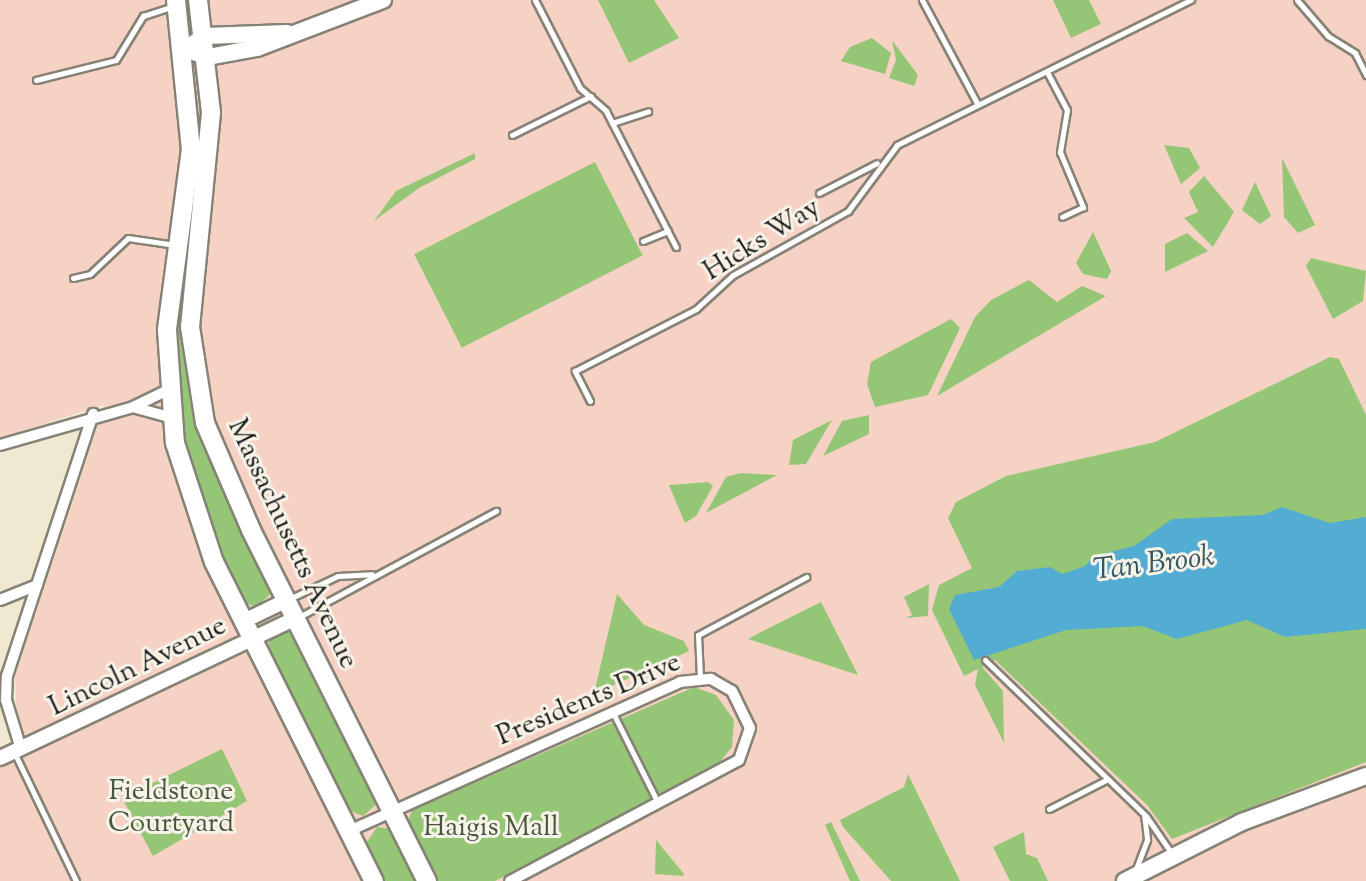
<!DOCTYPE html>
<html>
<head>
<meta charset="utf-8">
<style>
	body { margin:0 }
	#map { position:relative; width:1366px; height:881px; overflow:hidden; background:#f0e9d1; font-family:"Sorts Mill Goudy",serif }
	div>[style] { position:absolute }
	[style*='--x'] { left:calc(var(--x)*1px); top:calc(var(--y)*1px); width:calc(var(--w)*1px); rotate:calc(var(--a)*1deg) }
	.built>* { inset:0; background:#f6d2c4 }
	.green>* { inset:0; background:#95c676; transform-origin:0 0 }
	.water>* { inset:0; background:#53acd1 }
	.roads { filter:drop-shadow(2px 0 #868276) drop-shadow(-2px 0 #868276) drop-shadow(0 2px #868276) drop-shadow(0 -2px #868276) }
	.service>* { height:5px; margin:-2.5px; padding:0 2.5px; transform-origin:2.5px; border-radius:2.5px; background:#fff }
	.minor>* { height:10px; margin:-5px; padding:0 5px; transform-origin:5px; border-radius:5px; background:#fff }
	.tertiary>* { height:14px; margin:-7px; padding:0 7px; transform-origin:7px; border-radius:7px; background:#fff }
	.secondary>* { height:16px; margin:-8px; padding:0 8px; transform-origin:8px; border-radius:8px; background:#fff }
	.primary>* { height:18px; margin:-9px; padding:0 9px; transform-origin:9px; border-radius:9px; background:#fff }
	span { translate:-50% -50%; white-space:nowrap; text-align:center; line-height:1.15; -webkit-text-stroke:6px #f7f3e8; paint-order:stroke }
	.street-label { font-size:28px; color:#1c1c1c }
	.park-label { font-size:28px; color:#46583c }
	.water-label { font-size:30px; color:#325664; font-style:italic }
</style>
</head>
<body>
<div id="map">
	<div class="built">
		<div style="clip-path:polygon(0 0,1366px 0,1366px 881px,0 881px,0 766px,31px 753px,17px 715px,15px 677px,105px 404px,0 438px)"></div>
	</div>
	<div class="green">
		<div style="clip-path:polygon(598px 0,654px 0,679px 38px,629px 63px)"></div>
		<div style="clip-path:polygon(1053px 0,1089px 0,1101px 24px,1071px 38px)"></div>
		<div style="clip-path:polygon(872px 38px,891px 53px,885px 74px,841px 61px,850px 47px)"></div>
		<div style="clip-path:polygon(892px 40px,918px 75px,914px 86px,889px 78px,896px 60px)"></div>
		<div style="clip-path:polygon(1164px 145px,1189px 148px,1200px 168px,1181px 184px)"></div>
		<div style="clip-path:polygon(475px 153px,475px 159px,419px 188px,374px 221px,396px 191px)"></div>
		<div style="clip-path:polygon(1282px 158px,1315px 225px,1298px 233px,1284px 217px)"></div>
		<div style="left:595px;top:162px;width:105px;height:203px;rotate:63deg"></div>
		<div style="clip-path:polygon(1204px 176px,1234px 212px,1213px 247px,1184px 218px,1198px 212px,1189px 192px)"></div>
		<div style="clip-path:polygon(1255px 182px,1271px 216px,1260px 224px,1242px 210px)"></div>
		<div style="clip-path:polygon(1093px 232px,1111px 271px,1107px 279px,1083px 274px,1076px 263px)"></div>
		<div style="clip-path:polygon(1187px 233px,1208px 251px,1165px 272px,1165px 244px)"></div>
		<div style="clip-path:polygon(1311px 258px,1366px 271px,1363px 301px,1333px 319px,1306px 266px)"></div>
		<div style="clip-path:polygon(1029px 280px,1057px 302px,1082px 286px,1106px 296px,937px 396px,975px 317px,991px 300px)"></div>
		<div style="clip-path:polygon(181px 299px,185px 364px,200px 433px,274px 591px,256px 607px,243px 602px,211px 535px,181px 435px,175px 360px)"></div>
		<div style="clip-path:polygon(951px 319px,960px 328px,928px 395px,875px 407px,867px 384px,871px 362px)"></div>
		<div style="clip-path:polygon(1330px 357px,1339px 359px,1366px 415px,1366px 762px,1172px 839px,1147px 805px,995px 660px,982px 667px,1003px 691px,1004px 743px,975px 685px,978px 669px,964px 676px,932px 610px,939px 585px,972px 568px,948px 518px,956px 502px,1006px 476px,1155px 442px)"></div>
		<div style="clip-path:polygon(869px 415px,869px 434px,823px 456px,842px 421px)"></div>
		<div style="clip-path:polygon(832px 420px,806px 464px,789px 465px,793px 440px)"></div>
		<div style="clip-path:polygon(741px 473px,777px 475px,706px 513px,726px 477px)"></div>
		<div style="clip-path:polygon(708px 482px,713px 486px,696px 516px,685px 523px,669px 485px)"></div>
		<div style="clip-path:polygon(929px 584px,928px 616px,905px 618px,912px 615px,904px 597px)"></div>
		<div style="clip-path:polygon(617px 594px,644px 625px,684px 641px,689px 651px,594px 694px)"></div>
		<div style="clip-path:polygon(821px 602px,858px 675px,748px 639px,767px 629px)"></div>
		<div style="clip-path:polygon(285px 630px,292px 631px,378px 803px,363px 816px,346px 809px,267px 650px,270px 638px)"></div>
		<div style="clip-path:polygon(694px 687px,716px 695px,734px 720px,732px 747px,715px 768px,495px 881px,436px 881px,407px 824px,412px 810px)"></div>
		<div style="clip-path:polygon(222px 749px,247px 801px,153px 856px,122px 798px)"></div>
		<div style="clip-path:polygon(908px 774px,960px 881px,891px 881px,843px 827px,840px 820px,904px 787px)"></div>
		<div style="clip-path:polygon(831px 822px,860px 881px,850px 881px,825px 825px)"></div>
		<div style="clip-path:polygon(377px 827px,391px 829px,420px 881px,382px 881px,365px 845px)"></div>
		<div style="clip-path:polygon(1024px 832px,1026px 854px,1037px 858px,1048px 881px,1010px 881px,993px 847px)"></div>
		<div style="clip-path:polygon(656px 840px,684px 874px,683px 876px,655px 874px)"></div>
	</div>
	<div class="water">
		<div style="clip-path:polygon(1282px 507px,1330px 523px,1366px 517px,1366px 629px,1285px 637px,1247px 620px,1177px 639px,1143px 626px,1066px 630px,974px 660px,949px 609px,955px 595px,999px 587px,1017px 571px,1050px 567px,1062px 574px,1085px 566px,1094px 556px,1134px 546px,1172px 519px,1263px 515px)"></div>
	</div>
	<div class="roads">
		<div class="service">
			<div style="--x:535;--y:0;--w:99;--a:62.9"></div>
			<div style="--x:580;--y:88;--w:35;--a:41"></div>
			<div style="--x:606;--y:111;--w:153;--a:62.8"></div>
			<div style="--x:922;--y:0;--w:117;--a:61.9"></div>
			<div style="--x:1297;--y:0;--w:48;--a:49.3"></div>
			<div style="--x:1328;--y:36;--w:32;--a:32"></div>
			<div style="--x:1355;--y:53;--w:25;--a:63"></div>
			<div style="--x:1047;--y:72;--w:43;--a:62.2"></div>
			<div style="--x:1067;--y:110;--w:43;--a:99.5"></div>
			<div style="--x:1060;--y:152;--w:60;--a:67.3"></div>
			<div style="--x:1083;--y:207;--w:23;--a:155"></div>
			<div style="--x:36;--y:80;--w:82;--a:-14"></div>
			<div style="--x:116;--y:60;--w:52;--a:-58.5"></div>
			<div style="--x:143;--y:16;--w:32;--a:-18"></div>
			<div style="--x:612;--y:123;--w:38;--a:-18"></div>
			<div style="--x:512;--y:135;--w:88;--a:-26.3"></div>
			<div style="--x:819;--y:193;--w:65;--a:-27.3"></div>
			<div style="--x:643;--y:241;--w:27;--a:-22"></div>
			<div style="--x:73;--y:278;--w:17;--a:-13"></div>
			<div style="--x:90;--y:274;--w:52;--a:-43.5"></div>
			<div style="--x:128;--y:238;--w:48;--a:8.5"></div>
			<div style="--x:590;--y:401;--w:34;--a:-117"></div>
			<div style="--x:575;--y:371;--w:136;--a:-27.1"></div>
			<div style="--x:696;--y:309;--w:50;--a:-42.6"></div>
			<div style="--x:733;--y:275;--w:132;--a:-29.1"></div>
			<div style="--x:848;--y:211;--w:82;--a:-53.4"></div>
			<div style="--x:897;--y:145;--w:328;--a:-26.3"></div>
			<div style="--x:289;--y:599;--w:54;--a:-25.1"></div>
			<div style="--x:338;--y:576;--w:34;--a:-3"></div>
			<div style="--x:299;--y:617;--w:224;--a:-28.3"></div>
			<div style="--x:985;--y:660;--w:221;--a:44.1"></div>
			<div style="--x:1144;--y:814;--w:26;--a:83"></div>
			<div style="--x:1147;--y:840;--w:33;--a:111"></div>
			<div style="--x:700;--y:677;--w:42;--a:-92.7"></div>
			<div style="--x:698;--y:635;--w:123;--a:-28.2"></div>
			<div style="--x:613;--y:713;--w:101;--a:63.4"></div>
			<div style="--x:14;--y:752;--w:143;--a:64.3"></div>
			<div style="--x:1049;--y:809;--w:66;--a:-27"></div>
			<div style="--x:1146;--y:816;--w:46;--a:55.6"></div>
		</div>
		<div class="minor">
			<div style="--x:136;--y:408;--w:35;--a:15"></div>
			<div style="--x:0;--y:445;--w:138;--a:-15.9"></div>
			<div style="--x:133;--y:407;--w:39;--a:-26"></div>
			<div style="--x:0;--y:600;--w:40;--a:-22"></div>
			<div style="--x:21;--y:749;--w:51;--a:-107"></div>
			<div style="--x:6;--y:700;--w:24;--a:-88"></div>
			<div style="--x:7;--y:676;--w:276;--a:-71.8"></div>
			<div style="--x:349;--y:831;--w:363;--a:-24.2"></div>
			<div style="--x:680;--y:682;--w:31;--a:-6"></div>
			<div style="--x:711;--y:679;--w:24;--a:30"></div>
			<div style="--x:732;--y:691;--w:41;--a:64.1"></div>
			<div style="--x:750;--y:728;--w:34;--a:109"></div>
			<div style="--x:739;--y:760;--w:259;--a:152.1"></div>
		</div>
		<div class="tertiary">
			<div style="--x:244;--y:621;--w:48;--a:-26"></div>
			<div style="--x:0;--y:758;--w:327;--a:-25.3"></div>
		</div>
		<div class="secondary">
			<div style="--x:193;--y:44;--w:14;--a:-34"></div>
			<div style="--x:205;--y:36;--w:82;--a:-2.1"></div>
			<div style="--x:184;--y:49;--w:25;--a:18"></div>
			<div style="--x:208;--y:57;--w:50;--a:-10.4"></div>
			<div style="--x:257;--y:48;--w:135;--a:-20.9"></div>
			<div style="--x:1125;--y:881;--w:131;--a:-26.8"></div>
			<div style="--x:1242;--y:822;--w:132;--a:-20.4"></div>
		</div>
		<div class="primary">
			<div style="--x:176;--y:0;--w:150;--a:84.3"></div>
			<div style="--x:191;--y:149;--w:183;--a:97.6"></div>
			<div style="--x:167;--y:330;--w:113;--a:86"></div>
			<div style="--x:175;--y:443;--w:125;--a:71.9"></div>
			<div style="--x:214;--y:562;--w:357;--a:63.4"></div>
			<div style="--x:198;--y:0;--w:114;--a:83.4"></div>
			<div style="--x:211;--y:113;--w:215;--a:95.6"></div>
			<div style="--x:190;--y:327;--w:97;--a:81.1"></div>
			<div style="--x:205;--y:423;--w:116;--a:66.7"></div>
			<div style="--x:251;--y:530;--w:393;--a:63.4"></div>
		</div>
	</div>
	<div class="street-label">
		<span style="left:762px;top:240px;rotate:-32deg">Hicks Way</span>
		<span style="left:292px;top:544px;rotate:65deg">Massachusetts Avenue</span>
		<span style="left:138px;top:667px;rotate:-26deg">Lincoln Avenue</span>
		<span style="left:589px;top:700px;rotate:-23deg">Presidents Drive</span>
	</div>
	<div class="park-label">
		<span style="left:171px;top:808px">Fieldstone<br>Courtyard</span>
		<span style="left:491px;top:828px">Haigis Mall</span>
	</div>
	<div class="water-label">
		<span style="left:1154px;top:565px;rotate:-7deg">Tan Brook</span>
	</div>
</div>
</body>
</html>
